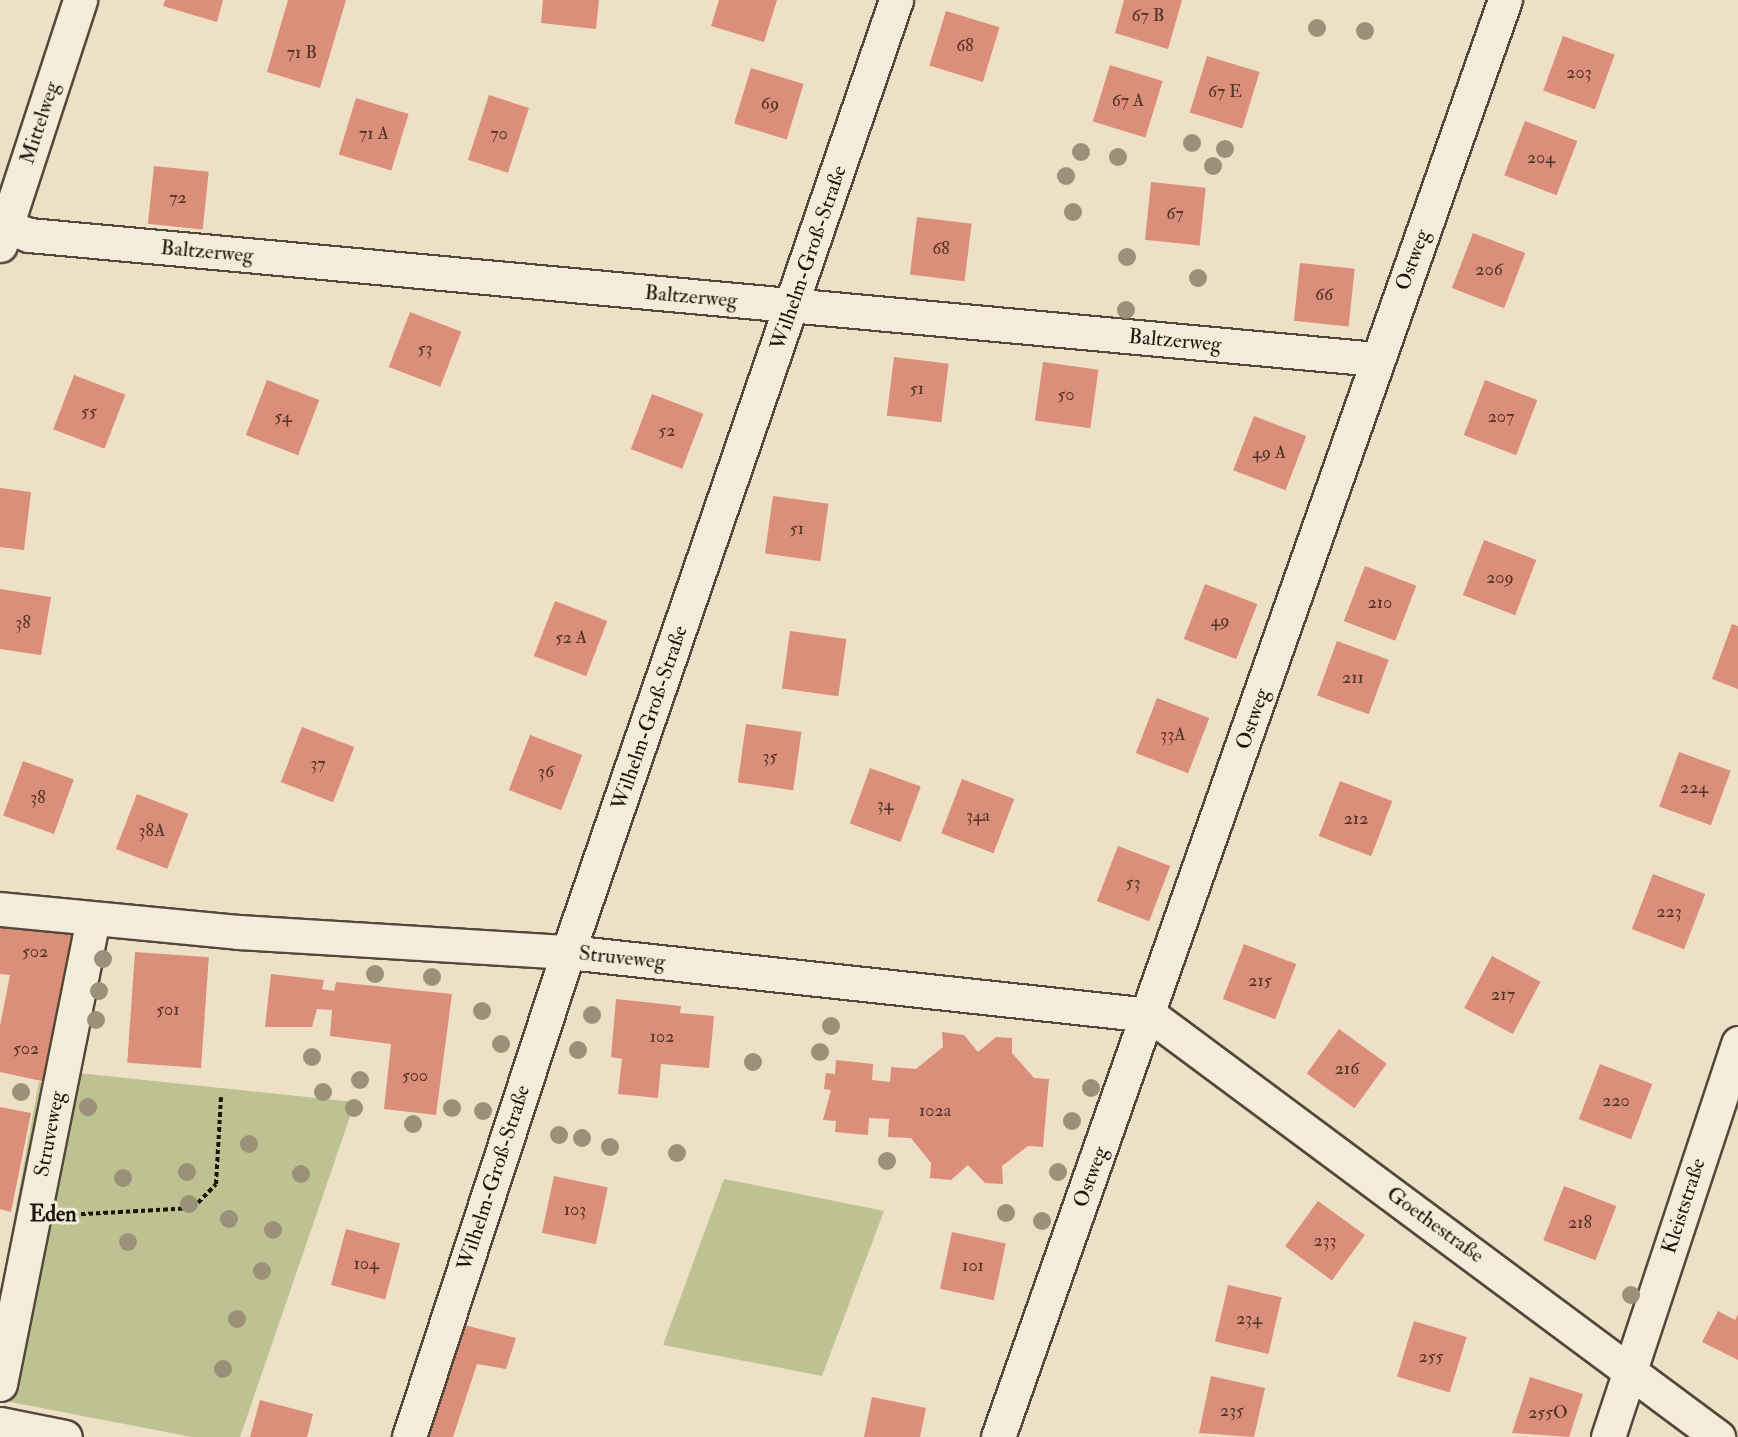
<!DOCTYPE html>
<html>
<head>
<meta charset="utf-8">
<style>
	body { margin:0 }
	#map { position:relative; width:1738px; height:1437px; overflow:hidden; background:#eee0c6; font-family:"IM FELL Double Pica",serif }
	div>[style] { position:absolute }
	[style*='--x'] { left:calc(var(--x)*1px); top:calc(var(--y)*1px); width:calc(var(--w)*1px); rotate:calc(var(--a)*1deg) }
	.green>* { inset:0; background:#bec191 }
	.building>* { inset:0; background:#db8e79; transform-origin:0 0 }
	.path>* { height:4px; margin-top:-2px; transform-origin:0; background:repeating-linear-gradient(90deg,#1f150a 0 4.5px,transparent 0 7.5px) }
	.roads { filter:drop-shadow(2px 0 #534839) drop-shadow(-2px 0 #534839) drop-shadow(0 2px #534839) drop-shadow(0 -2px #534839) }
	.minor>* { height:33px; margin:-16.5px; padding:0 16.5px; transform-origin:16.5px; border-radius:16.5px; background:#f4ebda }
	.trees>* { width:18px; height:18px; margin:-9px; border-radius:50%; background:#9b9178 }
	span { translate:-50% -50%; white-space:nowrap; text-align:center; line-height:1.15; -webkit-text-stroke:6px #f4ebda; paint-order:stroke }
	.number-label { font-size:18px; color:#4e3326 }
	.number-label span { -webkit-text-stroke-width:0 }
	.street-label { font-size:21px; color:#1f150a }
	.neighbourhood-label { font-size:22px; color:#1f150a; font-weight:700 }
</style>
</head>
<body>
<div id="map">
	<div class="green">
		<div style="clip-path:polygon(77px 930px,109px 935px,78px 1073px,355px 1102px,240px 1437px,192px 1437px,0 1400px,0 1294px,39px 1082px,47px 1083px)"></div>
		<div style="clip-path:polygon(724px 1179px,884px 1211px,822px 1376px,663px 1345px)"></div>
	</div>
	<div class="building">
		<div style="clip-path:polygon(165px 0,223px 0,217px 22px,163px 6px)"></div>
		<div style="clip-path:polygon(288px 0,346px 0,320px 88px,267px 72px)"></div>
		<div style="clip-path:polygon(543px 0,599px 0,596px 29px,541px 23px)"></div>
		<div style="clip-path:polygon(719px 0,777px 0,764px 42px,711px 26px)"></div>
		<div style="clip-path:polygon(1124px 0,1182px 0,1168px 49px,1115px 33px)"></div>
		<div style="left:946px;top:11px;width:56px;height:57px;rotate:17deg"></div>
		<div style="left:1563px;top:36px;width:55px;height:58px;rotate:20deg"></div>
		<div style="left:1207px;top:56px;width:55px;height:59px;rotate:17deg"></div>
		<div style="left:1110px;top:65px;width:55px;height:59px;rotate:17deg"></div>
		<div style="left:751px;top:68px;width:55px;height:58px;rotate:17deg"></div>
		<div style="left:489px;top:95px;width:42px;height:68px;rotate:18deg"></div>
		<div style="left:356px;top:98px;width:55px;height:59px;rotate:17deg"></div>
		<div style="left:1525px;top:121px;width:56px;height:58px;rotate:21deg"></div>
		<div style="left:154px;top:166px;width:55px;height:58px;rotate:6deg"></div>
		<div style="left:1151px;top:182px;width:55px;height:58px;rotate:6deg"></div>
		<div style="left:917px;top:217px;width:55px;height:58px;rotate:7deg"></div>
		<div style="left:1473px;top:233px;width:56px;height:59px;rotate:21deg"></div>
		<div style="left:1300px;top:263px;width:55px;height:58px;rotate:6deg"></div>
		<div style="left:410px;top:312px;width:55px;height:59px;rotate:21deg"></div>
		<div style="left:894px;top:357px;width:55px;height:59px;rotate:7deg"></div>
		<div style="left:1043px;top:362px;width:56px;height:59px;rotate:8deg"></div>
		<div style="left:74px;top:375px;width:55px;height:58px;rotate:21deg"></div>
		<div style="left:267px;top:380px;width:56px;height:59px;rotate:21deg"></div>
		<div style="left:1485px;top:380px;width:56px;height:59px;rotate:21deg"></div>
		<div style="left:652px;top:394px;width:55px;height:59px;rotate:21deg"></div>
		<div style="left:1254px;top:416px;width:56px;height:58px;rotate:21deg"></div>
		<div style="clip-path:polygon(0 488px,31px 492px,24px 550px,0 547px)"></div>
		<div style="left:773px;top:496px;width:56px;height:58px;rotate:8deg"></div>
		<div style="left:1484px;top:540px;width:56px;height:59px;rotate:21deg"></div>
		<div style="left:1365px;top:566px;width:55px;height:59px;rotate:21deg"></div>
		<div style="left:1205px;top:584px;width:56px;height:59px;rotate:21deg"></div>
		<div style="clip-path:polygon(0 589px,51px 597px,41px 655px,0 649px)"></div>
		<div style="left:555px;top:601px;width:56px;height:59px;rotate:21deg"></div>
		<div style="clip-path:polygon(1732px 624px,1738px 626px,1738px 689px,1712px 679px)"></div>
		<div style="left:790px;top:631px;width:57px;height:58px;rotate:8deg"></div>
		<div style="left:1337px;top:641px;width:55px;height:58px;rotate:20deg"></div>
		<div style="left:1157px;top:698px;width:56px;height:59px;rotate:21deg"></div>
		<div style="left:746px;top:724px;width:56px;height:59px;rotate:8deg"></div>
		<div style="left:302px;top:727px;width:56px;height:59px;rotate:21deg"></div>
		<div style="left:530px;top:735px;width:56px;height:59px;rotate:21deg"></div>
		<div style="left:1679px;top:752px;width:55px;height:58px;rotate:20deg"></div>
		<div style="left:23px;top:761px;width:54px;height:58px;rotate:20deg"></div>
		<div style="left:870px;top:768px;width:54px;height:59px;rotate:20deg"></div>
		<div style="left:962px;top:779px;width:56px;height:58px;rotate:21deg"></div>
		<div style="left:1340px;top:781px;width:56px;height:59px;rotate:21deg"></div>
		<div style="left:137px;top:794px;width:55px;height:59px;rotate:21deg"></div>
		<div style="left:1118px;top:846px;width:56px;height:59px;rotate:21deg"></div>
		<div style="left:1653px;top:874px;width:56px;height:59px;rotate:21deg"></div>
		<div style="clip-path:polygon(0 923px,75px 931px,46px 1082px,0 1072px,0 1026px,10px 975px,0 974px)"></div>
		<div style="left:1244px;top:944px;width:56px;height:59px;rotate:21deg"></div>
		<div style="left:135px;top:952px;width:74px;height:111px;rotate:4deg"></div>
		<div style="left:1492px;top:956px;width:55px;height:59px;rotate:28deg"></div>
		<div style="clip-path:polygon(271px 974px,324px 980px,322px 989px,334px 991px,336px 982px,452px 994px,436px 1115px,384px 1109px,391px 1044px,330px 1036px,332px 1010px,317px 1009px,312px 1027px,265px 1027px)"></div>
		<div style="clip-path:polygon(616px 999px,681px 1006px,680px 1013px,714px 1016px,709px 1068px,661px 1064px,658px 1098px,618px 1094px,622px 1059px,611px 1057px)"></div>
		<div style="left:1339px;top:1029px;width:59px;height:55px;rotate:36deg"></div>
		<div style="clip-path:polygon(942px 1032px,964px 1035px,978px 1052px,996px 1037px,1012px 1038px,1012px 1053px,1034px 1078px,1049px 1079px,1043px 1147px,1028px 1146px,1002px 1166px,1003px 1184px,985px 1183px,968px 1165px,951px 1180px,930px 1178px,931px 1163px,911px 1138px,888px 1137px,889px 1119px,869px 1118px,868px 1135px,835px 1132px,836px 1121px,823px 1120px,831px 1090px,824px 1089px,826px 1073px,835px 1074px,836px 1060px,873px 1064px,872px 1080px,890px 1082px,891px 1067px,916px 1069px,943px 1047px)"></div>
		<div style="left:1600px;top:1064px;width:56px;height:59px;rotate:21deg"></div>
		<div style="clip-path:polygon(0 1107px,31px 1113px,11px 1212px,0 1209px)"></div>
		<div style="left:554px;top:1176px;width:55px;height:58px;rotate:12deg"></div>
		<div style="left:1564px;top:1186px;width:56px;height:58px;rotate:21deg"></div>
		<div style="left:1318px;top:1201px;width:58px;height:56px;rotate:36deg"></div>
		<div style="left:346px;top:1229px;width:56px;height:58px;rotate:15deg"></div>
		<div style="left:952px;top:1232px;width:55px;height:58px;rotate:12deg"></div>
		<div style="left:1228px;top:1285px;width:55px;height:58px;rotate:13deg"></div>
		<div style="clip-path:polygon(1718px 1311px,1735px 1320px,1738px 1314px,1738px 1360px,1702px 1342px)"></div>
		<div style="left:1414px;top:1321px;width:55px;height:58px;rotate:17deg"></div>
		<div style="clip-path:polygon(460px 1324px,516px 1338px,506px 1369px,477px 1364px,453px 1437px,423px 1437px)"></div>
		<div style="clip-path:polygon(1211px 1376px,1265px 1388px,1254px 1437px,1199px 1433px)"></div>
		<div style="clip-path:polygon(1530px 1377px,1583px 1394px,1569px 1437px,1512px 1433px)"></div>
		<div style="clip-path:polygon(872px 1397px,926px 1408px,920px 1437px,864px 1437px)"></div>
		<div style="clip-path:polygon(260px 1400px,313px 1414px,307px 1437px,250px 1437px)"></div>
	</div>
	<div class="path">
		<div style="--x:66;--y:1215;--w:127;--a:-3.2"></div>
		<div style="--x:193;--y:1208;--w:33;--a:-46"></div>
		<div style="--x:216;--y:1184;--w:87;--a:-86.7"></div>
	</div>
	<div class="roads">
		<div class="minor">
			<div style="--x:6;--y:227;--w:24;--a:19"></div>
			<div style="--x:29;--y:235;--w:1354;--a:5.26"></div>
			<div style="--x:0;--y:245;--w:258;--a:-71.9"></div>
			<div style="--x:0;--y:909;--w:240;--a:5.5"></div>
			<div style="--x:239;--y:932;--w:330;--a:3.5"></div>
			<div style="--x:568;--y:952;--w:585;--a:6.18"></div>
			<div style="--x:1150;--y:1015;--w:708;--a:36.61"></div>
			<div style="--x:0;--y:1384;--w:473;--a:-78.7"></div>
			<div style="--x:0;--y:1424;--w:66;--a:11.3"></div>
			<div style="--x:409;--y:1437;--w:510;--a:-71.85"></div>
			<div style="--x:568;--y:952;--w:1007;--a:-70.99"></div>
			<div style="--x:998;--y:1437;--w:1524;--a:-70.57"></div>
			<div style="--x:1608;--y:1437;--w:415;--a:-71.7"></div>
		</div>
	</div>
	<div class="trees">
		<div style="left:1317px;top:28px"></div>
		<div style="left:1365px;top:31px"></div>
		<div style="left:1192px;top:143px"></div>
		<div style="left:1225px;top:149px"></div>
		<div style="left:1081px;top:152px"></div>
		<div style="left:1118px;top:157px"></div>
		<div style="left:1213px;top:166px"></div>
		<div style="left:1066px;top:176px"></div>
		<div style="left:1073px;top:212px"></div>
		<div style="left:1127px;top:257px"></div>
		<div style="left:1198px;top:278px"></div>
		<div style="left:1126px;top:310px"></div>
		<div style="left:103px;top:959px"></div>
		<div style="left:375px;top:974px"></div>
		<div style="left:432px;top:977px"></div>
		<div style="left:99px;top:991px"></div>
		<div style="left:482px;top:1011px"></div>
		<div style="left:592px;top:1015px"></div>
		<div style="left:96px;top:1020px"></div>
		<div style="left:831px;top:1026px"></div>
		<div style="left:501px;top:1044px"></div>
		<div style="left:578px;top:1050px"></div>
		<div style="left:820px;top:1052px"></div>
		<div style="left:312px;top:1057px"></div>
		<div style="left:753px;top:1062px"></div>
		<div style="left:360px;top:1080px"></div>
		<div style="left:1091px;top:1088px"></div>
		<div style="left:21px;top:1092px"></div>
		<div style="left:323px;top:1092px"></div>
		<div style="left:88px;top:1107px"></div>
		<div style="left:354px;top:1108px"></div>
		<div style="left:452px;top:1108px"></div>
		<div style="left:483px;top:1111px"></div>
		<div style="left:1072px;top:1121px"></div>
		<div style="left:413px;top:1124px"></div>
		<div style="left:559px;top:1135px"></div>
		<div style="left:582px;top:1138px"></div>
		<div style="left:249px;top:1144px"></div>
		<div style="left:610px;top:1147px"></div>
		<div style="left:677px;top:1153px"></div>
		<div style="left:887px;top:1161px"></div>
		<div style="left:187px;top:1172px"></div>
		<div style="left:1058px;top:1172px"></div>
		<div style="left:301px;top:1174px"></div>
		<div style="left:123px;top:1178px"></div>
		<div style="left:189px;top:1204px"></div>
		<div style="left:1006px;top:1213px"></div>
		<div style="left:229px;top:1219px"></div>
		<div style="left:1042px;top:1221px"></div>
		<div style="left:273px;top:1230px"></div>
		<div style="left:128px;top:1242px"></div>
		<div style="left:262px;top:1271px"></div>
		<div style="left:1631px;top:1295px"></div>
		<div style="left:237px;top:1319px"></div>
		<div style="left:223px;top:1369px"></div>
	</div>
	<div class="number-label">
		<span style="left:1148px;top:16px">67 B</span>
		<span style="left:965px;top:46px">68</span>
		<span style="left:302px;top:53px">71 B</span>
		<span style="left:1579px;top:73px">203</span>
		<span style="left:1225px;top:92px">67 E</span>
		<span style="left:1128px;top:101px">67 A</span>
		<span style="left:770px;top:104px">69</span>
		<span style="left:374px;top:134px">71 A</span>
		<span style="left:499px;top:134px">70</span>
		<span style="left:1541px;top:158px">204</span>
		<span style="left:178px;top:198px">72</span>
		<span style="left:1175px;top:214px">67</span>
		<span style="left:941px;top:249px">68</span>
		<span style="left:1489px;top:270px">206</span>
		<span style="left:1324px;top:295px">66</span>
		<span style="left:425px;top:349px">53</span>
		<span style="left:917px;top:389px">51</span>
		<span style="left:1066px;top:395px">50</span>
		<span style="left:89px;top:412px">55</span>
		<span style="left:283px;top:417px">54</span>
		<span style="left:1501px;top:417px">207</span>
		<span style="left:667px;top:431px">52</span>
		<span style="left:1269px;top:453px">49 A</span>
		<span style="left:797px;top:529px">51</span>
		<span style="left:1500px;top:578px">209</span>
		<span style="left:1380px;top:603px">210</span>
		<span style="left:1220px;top:621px">49</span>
		<span style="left:23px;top:623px">38</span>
		<span style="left:571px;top:638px">52 A</span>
		<span style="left:1353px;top:678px">211</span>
		<span style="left:1173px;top:735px">33A</span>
		<span style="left:770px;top:757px">35</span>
		<span style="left:318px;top:764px">37</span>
		<span style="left:546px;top:772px">36</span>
		<span style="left:1694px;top:788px">224</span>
		<span style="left:38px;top:798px">38</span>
		<span style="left:885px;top:805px">34</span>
		<span style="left:978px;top:816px">34a</span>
		<span style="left:1356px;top:819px">212</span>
		<span style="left:152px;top:831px">38A</span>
		<span style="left:1133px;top:883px">53</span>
		<span style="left:1669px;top:912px">223</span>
		<span style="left:35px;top:952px">502</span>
		<span style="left:1260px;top:981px">215</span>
		<span style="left:1503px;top:995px">217</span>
		<span style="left:168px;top:1010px">501</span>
		<span style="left:662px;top:1037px">102</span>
		<span style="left:26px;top:1049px">502</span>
		<span style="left:1347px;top:1069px">216</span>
		<span style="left:415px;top:1076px">500</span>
		<span style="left:1616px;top:1101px">220</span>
		<span style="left:935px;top:1111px">102a</span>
		<span style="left:575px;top:1210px">103</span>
		<span style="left:1580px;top:1223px">218</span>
		<span style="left:1325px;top:1241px">233</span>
		<span style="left:366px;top:1264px">104</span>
		<span style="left:973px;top:1266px">101</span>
		<span style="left:1249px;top:1319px">234</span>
		<span style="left:1431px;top:1357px">255</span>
		<span style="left:1232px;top:1411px">235</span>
		<span style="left:1548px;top:1413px">255O</span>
	</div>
	<div class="street-label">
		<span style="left:40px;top:123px;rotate:-72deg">Mittelweg</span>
		<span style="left:207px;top:252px;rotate:5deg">Baltzerweg</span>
		<span style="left:809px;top:258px;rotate:-71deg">Wilhelm-Groß-Straße</span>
		<span style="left:1413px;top:260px;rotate:-70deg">Ostweg</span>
		<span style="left:691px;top:297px;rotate:5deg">Baltzerweg</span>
		<span style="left:1175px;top:341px;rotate:5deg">Baltzerweg</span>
		<span style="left:650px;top:718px;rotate:-71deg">Wilhelm-Groß-Straße</span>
		<span style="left:1253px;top:719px;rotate:-71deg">Ostweg</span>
		<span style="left:622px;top:958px;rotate:6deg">Struveweg</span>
		<span style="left:50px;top:1134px;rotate:-79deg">Struveweg</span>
		<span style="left:1091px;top:1177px;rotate:-70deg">Ostweg</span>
		<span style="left:494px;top:1178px;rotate:-72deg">Wilhelm-Groß-Straße</span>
		<span style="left:1684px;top:1206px;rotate:-72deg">Kleiststraße</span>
		<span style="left:1435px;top:1225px;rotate:36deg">Goethestraße</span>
	</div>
	<div class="neighbourhood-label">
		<span style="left:53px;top:1215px">Eden</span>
	</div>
</div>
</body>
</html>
